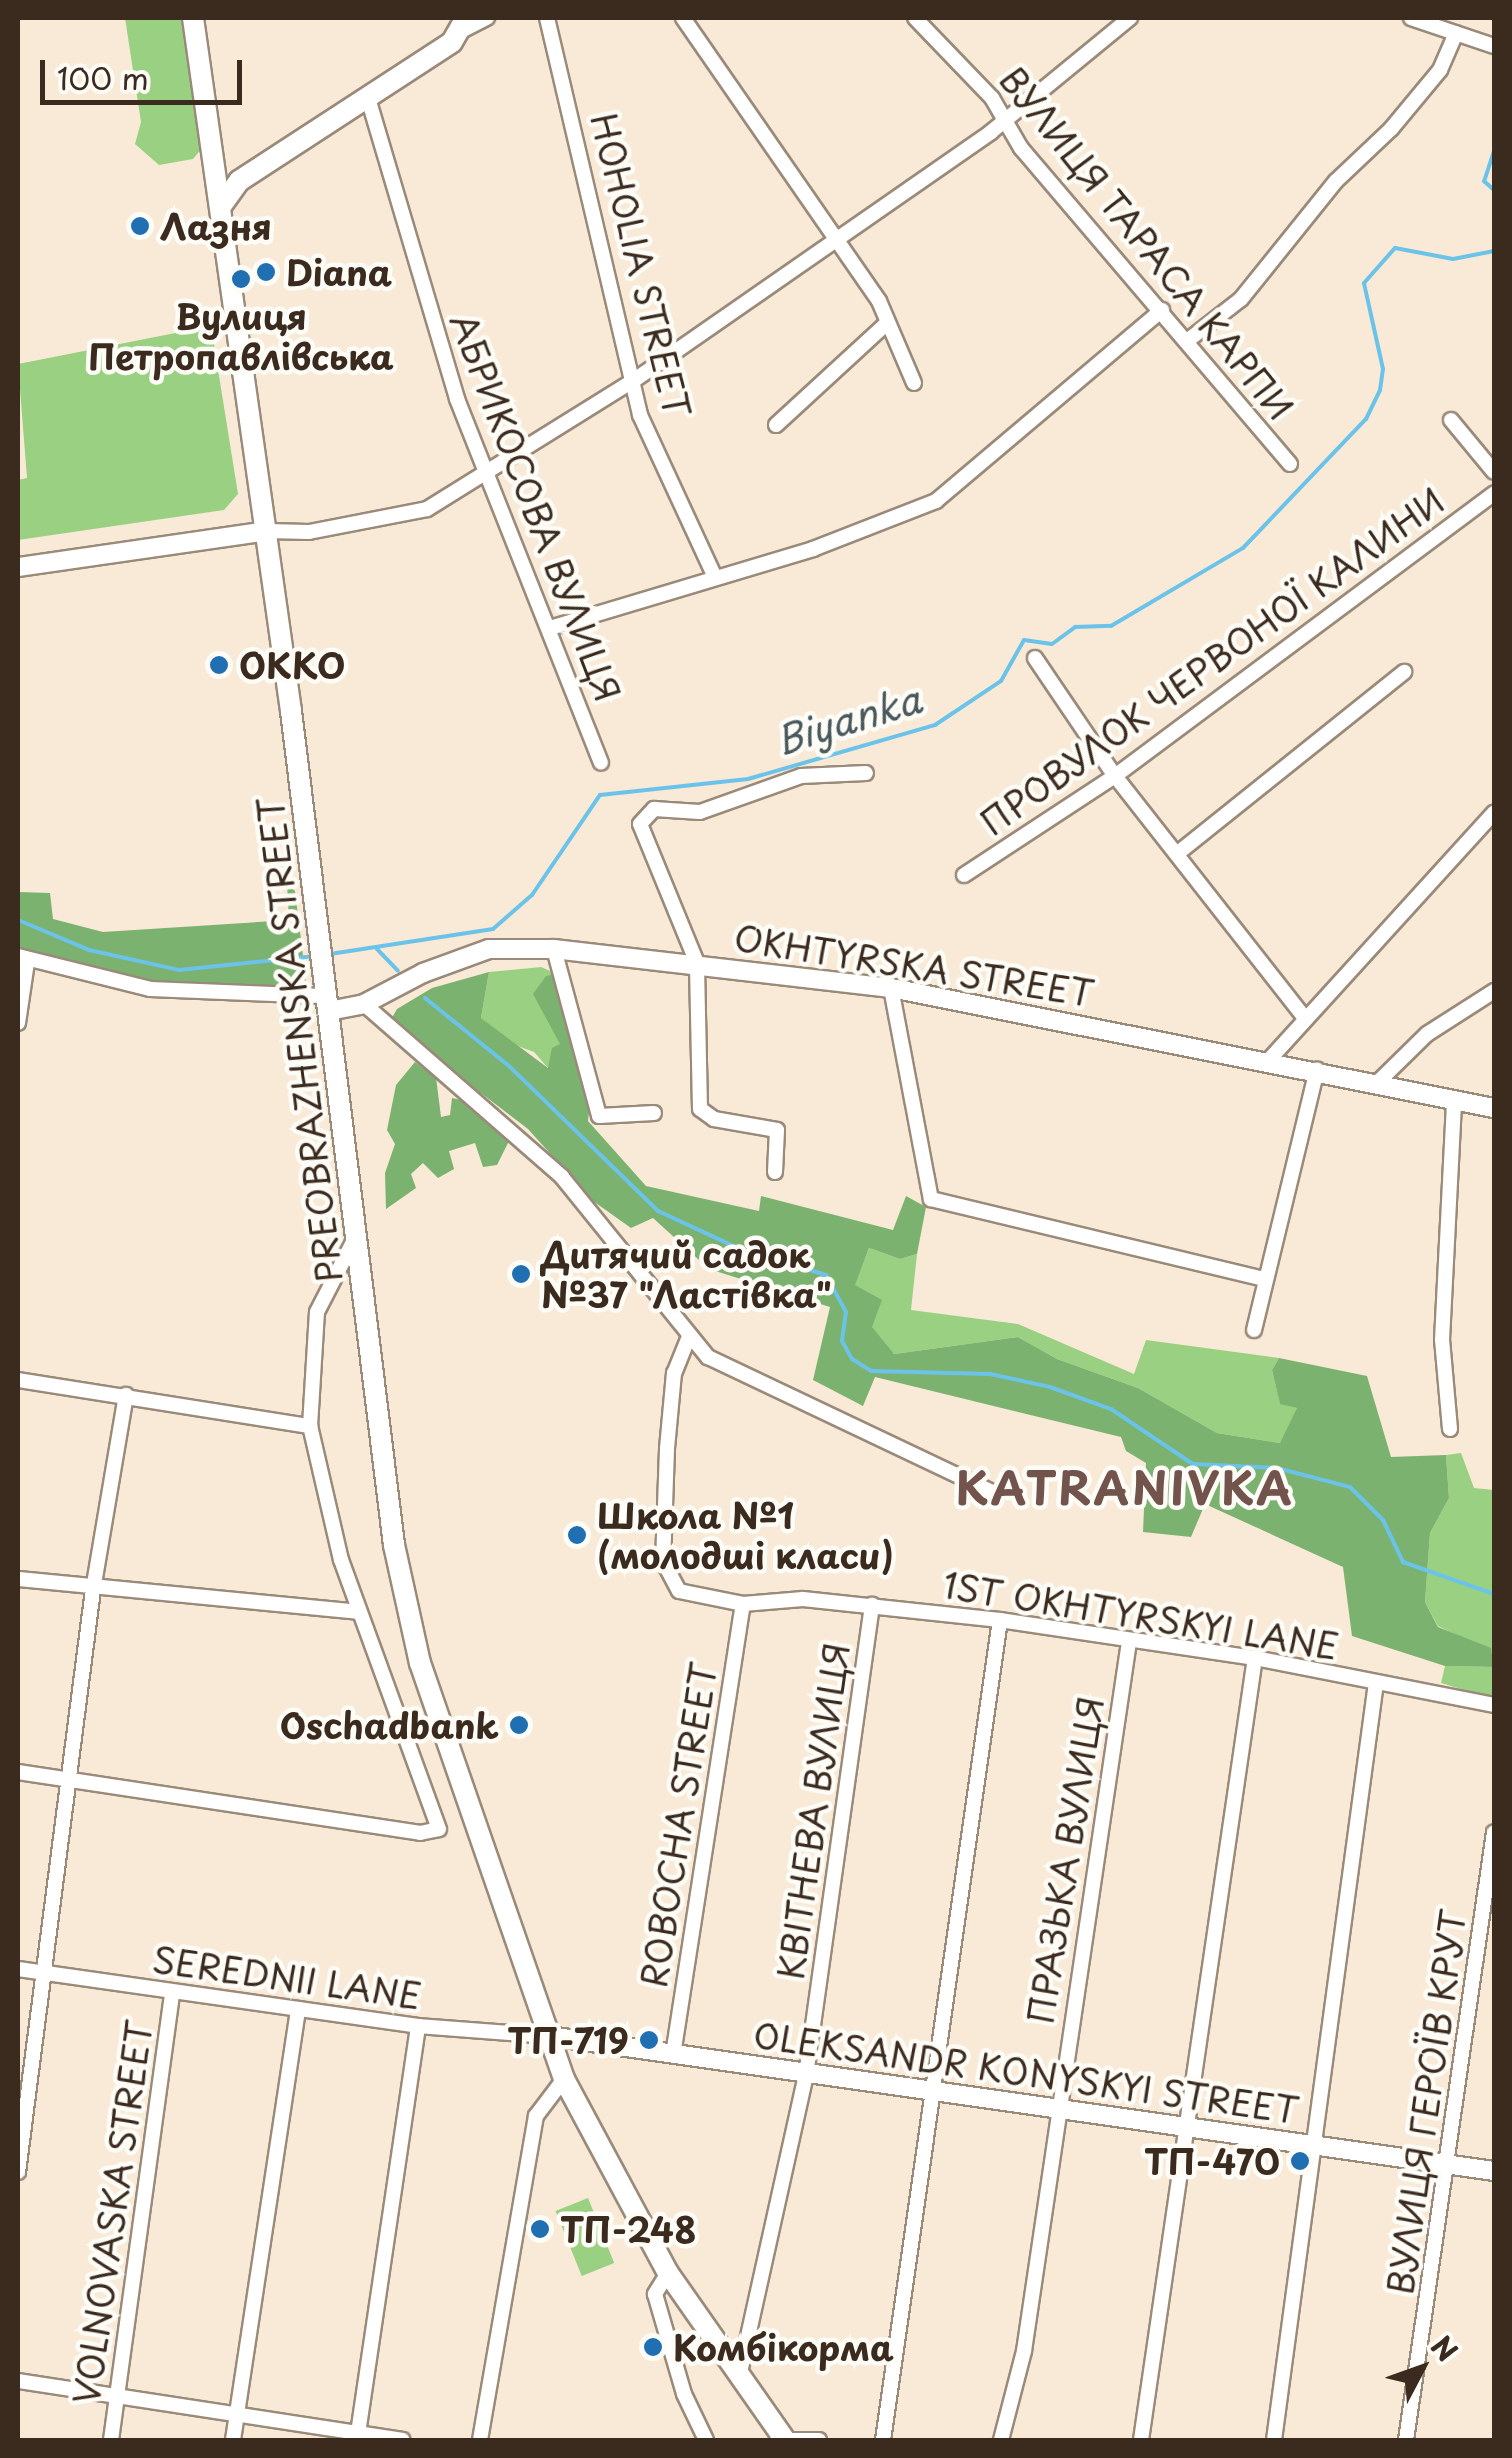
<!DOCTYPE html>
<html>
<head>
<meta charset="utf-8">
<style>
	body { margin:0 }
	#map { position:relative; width:1512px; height:2458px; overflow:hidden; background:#f8ead6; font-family:"Playpen Sans",sans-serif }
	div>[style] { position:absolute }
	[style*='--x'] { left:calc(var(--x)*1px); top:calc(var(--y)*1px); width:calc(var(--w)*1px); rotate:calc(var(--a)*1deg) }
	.green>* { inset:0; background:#9ad081; transform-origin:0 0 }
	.forest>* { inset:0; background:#7bb26f }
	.stream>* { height:4px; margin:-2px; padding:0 2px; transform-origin:2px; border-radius:2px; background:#6bc3e9 }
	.roads { filter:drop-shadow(2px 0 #9a8a7a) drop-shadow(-2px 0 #9a8a7a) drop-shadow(0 2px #9a8a7a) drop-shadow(0 -2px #9a8a7a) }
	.minor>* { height:14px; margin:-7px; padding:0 7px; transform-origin:7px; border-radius:7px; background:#fff }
	.tertiary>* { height:18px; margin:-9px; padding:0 9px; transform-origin:9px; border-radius:9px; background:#fff }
	.secondary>* { height:20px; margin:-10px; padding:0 10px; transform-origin:10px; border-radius:10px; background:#fff }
	.dots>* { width:28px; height:28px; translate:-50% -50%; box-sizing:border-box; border:5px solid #fdfcf7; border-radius:50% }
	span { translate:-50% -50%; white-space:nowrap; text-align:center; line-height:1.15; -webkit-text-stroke:9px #fdfcf7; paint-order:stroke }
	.poi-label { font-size:35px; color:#3b2a1e; font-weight:700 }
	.left { translate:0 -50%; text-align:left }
	.right { translate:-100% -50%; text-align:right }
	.street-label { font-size:35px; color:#3b2a1e }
	.water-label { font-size:38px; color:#49585b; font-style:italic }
	.district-label { font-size:45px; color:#72544c; font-weight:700; letter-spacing:2.5px }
	.frame { position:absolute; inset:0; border:20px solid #3b2a1e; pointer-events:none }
	.north { position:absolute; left:1372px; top:2318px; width:100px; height:100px; -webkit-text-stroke:8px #fdfcf7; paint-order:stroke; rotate:49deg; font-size:28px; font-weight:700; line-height:40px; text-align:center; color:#3b2a1e }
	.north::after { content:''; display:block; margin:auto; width:35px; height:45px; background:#3b2a1e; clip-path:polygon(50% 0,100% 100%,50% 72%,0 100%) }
	.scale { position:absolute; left:40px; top:60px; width:202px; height:45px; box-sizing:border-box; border:5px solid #3b2a1e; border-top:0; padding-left:12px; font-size:30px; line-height:35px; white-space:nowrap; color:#3b2a1e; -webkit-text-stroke:8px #fdfcf7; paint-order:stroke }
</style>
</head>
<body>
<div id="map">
	<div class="green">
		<div style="clip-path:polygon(125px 18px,184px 18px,203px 147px,193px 159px,159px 165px,135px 144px,141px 122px)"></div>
		<div style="clip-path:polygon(211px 326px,238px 494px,224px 510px,18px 540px,18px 480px,27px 478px,18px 364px)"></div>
		<div style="clip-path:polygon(541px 967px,557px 974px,560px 1044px,549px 1069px,534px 1052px,510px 1043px,481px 1018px,489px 972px)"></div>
		<div style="clip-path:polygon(869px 1248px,900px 1259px,917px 1254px,911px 1310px,1018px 1324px,1134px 1374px,1146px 1340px,1279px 1358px,1272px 1370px,1280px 1403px,1297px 1408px,1292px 1423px,1280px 1443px,1217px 1433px,1138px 1388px,1057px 1359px,1018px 1337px,894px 1354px,878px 1341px,854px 1286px)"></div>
		<div style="clip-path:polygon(1461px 1453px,1474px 1488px,1494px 1490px,1494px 1653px,1438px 1626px,1425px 1602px,1430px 1533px,1449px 1498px,1446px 1455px)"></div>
		<div style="clip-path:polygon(1445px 1666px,1494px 1667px,1494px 1699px,1441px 1683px)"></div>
		<div style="left:588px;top:2198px;width:70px;height:35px;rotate:68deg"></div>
	</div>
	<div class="forest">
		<div style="clip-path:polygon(287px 884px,295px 891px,307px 989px,201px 990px,88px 974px,18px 948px,18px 892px,50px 893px,53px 919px,103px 932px,289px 920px)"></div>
		<div style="clip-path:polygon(489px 972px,481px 1018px,548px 1068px,552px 1048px,560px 1044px,533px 994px,546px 976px,557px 974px,590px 1102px,588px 1121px,646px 1186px,759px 1211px,761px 1196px,893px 1230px,906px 1196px,926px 1207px,917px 1254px,900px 1259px,869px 1248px,855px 1285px,882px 1300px,872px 1327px,894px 1354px,1018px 1337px,1057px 1359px,1138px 1388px,1217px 1433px,1280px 1443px,1297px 1408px,1280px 1404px,1272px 1370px,1279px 1358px,1367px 1376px,1391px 1457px,1446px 1455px,1449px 1498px,1430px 1533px,1425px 1602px,1438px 1627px,1491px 1648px,1494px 1667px,1445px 1666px,1352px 1636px,1343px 1567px,1205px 1504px,1191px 1537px,1143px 1532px,1146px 1463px,1126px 1451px,1121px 1437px,875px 1377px,863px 1406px,813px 1380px,830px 1307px,709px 1269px,653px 1218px,631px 1228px,593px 1201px,528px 1129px,389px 1023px,397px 1009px,432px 988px)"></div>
		<div style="clip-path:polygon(415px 1062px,436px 1077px,441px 1117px,450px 1115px,452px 1098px,466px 1101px,510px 1139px,497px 1165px,483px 1167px,475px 1143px,449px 1151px,454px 1169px,438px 1178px,423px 1163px,411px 1174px,416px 1188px,386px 1209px,385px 1173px,395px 1144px,387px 1130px,396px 1085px)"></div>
	</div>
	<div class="stream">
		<div style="--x:1494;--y:151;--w:32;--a:108"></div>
		<div style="--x:1484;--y:181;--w:13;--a:42"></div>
		<div style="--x:18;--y:920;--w:77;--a:22.9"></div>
		<div style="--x:89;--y:950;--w:92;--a:12.5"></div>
		<div style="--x:179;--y:970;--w:137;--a:-5.9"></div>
		<div style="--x:377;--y:949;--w:30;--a:46"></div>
		<div style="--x:330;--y:954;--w:165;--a:-8.7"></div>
		<div style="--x:493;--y:929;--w:52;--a:-41.1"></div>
		<div style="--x:532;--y:895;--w:121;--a:-55.8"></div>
		<div style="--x:600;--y:795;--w:149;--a:-6.2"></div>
		<div style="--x:748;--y:779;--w:195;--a:-16.1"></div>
		<div style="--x:935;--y:725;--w:79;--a:-33.7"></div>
		<div style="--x:1001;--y:681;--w:47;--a:-60.7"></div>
		<div style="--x:1024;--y:640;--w:28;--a:8"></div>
		<div style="--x:1052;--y:644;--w:29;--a:-36"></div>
		<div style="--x:1075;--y:627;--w:36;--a:-2"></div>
		<div style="--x:1111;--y:626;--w:153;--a:-30.6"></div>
		<div style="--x:1243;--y:548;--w:178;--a:-46.4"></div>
		<div style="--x:1366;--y:419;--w:32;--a:-64"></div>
		<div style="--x:1380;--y:390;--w:21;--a:-82"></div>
		<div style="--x:1383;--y:369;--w:88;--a:-102.5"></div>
		<div style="--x:1364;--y:283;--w:47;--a:-48.5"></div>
		<div style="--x:1395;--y:248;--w:59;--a:10.7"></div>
		<div style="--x:1453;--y:259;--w:42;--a:-11"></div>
		<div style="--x:425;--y:998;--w:108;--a:39"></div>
		<div style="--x:509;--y:1066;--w:208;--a:44.2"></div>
		<div style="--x:658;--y:1211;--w:90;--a:24.9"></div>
		<div style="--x:740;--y:1249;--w:90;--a:16.8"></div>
		<div style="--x:826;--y:1275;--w:42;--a:61.6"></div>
		<div style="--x:846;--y:1312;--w:29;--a:98"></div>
		<div style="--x:842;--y:1341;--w:21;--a:61"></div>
		<div style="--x:852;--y:1359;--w:22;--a:32"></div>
		<div style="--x:871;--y:1371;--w:119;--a:1.4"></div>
		<div style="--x:990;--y:1374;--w:61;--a:12.2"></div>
		<div style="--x:1050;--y:1387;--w:65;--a:19.8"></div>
		<div style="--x:1111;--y:1409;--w:99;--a:33.9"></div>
		<div style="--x:1193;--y:1464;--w:84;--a:2.7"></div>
		<div style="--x:1277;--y:1468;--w:75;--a:14.6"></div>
		<div style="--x:1350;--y:1487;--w:47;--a:45"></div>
		<div style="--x:1383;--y:1520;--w:47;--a:64.5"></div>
		<div style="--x:1403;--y:1562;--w:96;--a:19.4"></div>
	</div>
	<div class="roads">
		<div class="minor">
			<div style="--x:547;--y:18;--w:408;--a:76.8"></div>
			<div style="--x:640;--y:415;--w:179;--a:65.2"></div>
			<div style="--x:683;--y:18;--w:344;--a:55.3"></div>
			<div style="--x:879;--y:301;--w:89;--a:66.9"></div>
			<div style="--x:915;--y:18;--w:111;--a:46.1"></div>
			<div style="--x:992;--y:98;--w:58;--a:59.9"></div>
			<div style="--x:1021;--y:148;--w:415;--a:49.6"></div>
			<div style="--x:1411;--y:18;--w:88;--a:18.6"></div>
			<div style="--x:463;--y:30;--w:27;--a:-27"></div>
			<div style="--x:368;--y:98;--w:314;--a:73.5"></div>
			<div style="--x:457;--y:399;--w:391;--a:68.4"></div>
			<div style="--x:1187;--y:341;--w:68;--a:-37.9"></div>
			<div style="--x:1241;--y:299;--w:151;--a:-51.2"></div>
			<div style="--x:1336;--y:181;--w:76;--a:-43.4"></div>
			<div style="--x:1391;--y:129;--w:77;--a:-50.3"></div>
			<div style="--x:1440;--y:70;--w:40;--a:-66.6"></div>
			<div style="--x:1451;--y:420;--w:67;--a:50.4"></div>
			<div style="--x:776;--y:425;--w:151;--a:-42.6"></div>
			<div style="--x:267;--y:531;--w:42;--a:1.4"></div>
			<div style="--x:309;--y:532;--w:120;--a:-11"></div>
			<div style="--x:427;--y:509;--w:243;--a:-31.9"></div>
			<div style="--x:633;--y:381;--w:436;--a:-34.8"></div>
			<div style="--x:991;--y:132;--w:180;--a:-39.4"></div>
			<div style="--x:550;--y:628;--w:275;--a:-16.7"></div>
			<div style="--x:813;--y:549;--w:132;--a:-21.3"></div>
			<div style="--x:936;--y:501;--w:296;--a:-40.2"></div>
			<div style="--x:1035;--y:658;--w:143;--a:55.9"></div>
			<div style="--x:1115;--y:776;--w:306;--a:51.9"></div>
			<div style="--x:1178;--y:853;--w:290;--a:-38.7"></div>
			<div style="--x:964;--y:875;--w:181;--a:-33.3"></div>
			<div style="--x:1115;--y:776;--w:473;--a:-36.7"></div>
			<div style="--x:554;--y:949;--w:173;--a:74.9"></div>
			<div style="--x:599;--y:1116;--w:55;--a:-3.1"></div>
			<div style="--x:18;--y:956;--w:136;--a:14"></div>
			<div style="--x:150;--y:989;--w:178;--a:2.3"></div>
			<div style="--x:891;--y:988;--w:215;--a:79.3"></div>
			<div style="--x:931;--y:1199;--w:342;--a:13.5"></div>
			<div style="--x:364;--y:1004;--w:263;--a:41.1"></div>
			<div style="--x:562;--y:1177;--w:232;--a:51"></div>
			<div style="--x:708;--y:1357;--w:320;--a:25.4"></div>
			<div style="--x:18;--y:1023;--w:62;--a:-81.6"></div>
			<div style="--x:1268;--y:1061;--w:336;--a:-47.7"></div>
			<div style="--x:1376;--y:1084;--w:71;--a:-44.4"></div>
			<div style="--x:1427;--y:1034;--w:80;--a:-32.7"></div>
			<div style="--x:775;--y:1172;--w:42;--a:-87.3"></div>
			<div style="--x:777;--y:1130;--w:64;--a:-170.1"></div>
			<div style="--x:714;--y:1119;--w:17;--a:-144"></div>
			<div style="--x:700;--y:1109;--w:146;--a:-91.2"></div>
			<div style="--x:697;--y:963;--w:150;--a:-112.3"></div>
			<div style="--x:640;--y:824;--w:21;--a:-47"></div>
			<div style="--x:654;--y:809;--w:46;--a:3.7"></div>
			<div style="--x:700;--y:812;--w:107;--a:-19.6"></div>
			<div style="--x:801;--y:776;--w:65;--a:-2.6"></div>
			<div style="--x:1254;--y:1330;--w:268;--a:-76.4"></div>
			<div style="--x:688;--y:1339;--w:37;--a:112"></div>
			<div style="--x:674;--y:1373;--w:76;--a:95.3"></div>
			<div style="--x:667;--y:1449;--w:112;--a:92"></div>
			<div style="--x:663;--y:1561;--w:34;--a:62"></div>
			<div style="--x:679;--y:1591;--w:65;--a:11.5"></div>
			<div style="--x:743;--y:1604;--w:60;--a:-4.8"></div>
			<div style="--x:803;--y:1599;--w:198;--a:6.1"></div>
			<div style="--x:1000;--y:1620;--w:258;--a:8.5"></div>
			<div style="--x:1255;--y:1658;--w:244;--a:11.1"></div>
			<div style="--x:18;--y:1380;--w:296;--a:9"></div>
			<div style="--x:1450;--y:1429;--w:89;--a:-95.1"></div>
			<div style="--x:1442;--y:1340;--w:241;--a:-87.1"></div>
			<div style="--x:18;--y:1579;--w:342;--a:5.5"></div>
			<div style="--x:18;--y:1772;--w:407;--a:8.6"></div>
			<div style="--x:420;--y:1833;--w:19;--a:-12"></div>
			<div style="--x:439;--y:1829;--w:286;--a:-110"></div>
			<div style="--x:341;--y:1560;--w:138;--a:-103"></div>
			<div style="--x:310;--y:1426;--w:114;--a:-86.5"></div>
			<div style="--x:317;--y:1312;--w:83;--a:-62.8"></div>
			<div style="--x:18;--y:1969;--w:404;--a:8.1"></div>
			<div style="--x:418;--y:2026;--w:131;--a:4.4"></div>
			<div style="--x:673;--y:2055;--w:456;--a:-81.2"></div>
			<div style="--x:18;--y:2172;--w:587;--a:-82.66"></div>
			<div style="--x:93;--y:1590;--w:198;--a:-80.4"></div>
			<div style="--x:668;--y:2273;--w:25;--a:122"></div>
			<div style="--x:655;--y:2294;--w:104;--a:73.8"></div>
			<div style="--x:684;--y:2394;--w:51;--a:64.4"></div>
			<div style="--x:739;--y:2377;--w:309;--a:-77.5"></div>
			<div style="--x:806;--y:2075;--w:475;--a:-82"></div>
			<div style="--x:18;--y:2381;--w:389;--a:8.7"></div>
			<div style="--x:111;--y:2440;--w:452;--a:-82.2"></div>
			<div style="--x:233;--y:2440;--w:436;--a:-81.4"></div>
			<div style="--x:357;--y:2440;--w:418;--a:-81.6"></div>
			<div style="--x:480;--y:2440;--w:329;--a:-80.2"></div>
			<div style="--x:536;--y:2116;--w:46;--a:-52.9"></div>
			<div style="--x:777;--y:2440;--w:42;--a:0"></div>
			<div style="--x:883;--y:2440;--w:828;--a:-81.88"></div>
			<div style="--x:1001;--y:2440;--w:92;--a:-75.5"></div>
			<div style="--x:1024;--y:2351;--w:717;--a:-81.58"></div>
			<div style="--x:1141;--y:2440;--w:790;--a:-81.71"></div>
			<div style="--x:1274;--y:2440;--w:764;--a:-82.33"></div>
			<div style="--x:1406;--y:2440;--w:614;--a:-81.76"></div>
		</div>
		<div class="tertiary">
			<div style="--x:18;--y:567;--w:252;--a:-8.2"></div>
			<div style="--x:329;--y:1011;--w:36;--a:-11"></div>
			<div style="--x:364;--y:1004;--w:67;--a:-27.7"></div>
			<div style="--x:423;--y:973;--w:70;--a:-20"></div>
			<div style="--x:489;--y:949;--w:65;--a:0"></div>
			<div style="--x:554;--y:949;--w:339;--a:6.6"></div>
			<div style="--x:891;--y:988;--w:615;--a:11.26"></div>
			<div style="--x:549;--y:2036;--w:955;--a:8.13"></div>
		</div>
		<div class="secondary">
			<div style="--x:193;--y:18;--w:700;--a:81.95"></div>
			<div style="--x:291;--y:711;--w:840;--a:82.96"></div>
			<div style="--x:394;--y:1545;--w:121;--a:77.6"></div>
			<div style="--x:420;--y:1663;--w:440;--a:70.9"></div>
			<div style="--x:564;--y:2079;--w:220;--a:61.8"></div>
			<div style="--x:668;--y:2273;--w:204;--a:55"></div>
			<div style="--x:221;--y:206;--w:31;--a:-54"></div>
			<div style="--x:239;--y:181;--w:254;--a:-33.1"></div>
			<div style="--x:452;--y:42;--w:28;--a:-60"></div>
		</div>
	</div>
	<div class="dots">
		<div style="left:140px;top:226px;background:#1f6fb2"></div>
		<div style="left:266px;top:272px;background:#1f6fb2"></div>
		<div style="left:241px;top:279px;background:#1f6fb2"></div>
		<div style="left:219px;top:665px;background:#1f6fb2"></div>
		<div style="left:521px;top:1274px;background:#1f6fb2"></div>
		<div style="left:577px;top:1535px;background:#1f6fb2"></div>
		<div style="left:519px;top:1725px;background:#1f6fb2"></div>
		<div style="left:649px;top:2040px;background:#1f6fb2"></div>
		<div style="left:1300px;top:2161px;background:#1f6fb2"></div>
		<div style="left:540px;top:2229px;background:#1f6fb2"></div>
		<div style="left:653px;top:2347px;background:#1f6fb2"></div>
	</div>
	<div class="poi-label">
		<span class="left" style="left:160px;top:226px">Лазня</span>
		<span class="left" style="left:286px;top:272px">Diana</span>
		<span style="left:241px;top:336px">Вулиця<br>Петропавлівська</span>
		<span class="left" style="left:239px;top:665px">OKKO</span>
		<span class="left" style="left:541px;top:1274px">Дитячий садок<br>№37 "Ластівка"</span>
		<span class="left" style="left:597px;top:1535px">Школа №1<br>(молодші класи)</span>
		<span class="right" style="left:499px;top:1725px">Oschadbank</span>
		<span class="right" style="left:629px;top:2040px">ТП-719</span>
		<span class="right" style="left:1280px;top:2161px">ТП-470</span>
		<span class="left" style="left:560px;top:2229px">ТП-248</span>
		<span class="left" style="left:673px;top:2347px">Комбікорма</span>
	</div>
	<div class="street-label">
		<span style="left:1147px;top:243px;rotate:51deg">ВУЛИЦЯ ТАРАСА КАРПИ</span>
		<span style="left:641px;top:265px;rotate:76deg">HOHOLIA STREET</span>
		<span style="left:536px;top:507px;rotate:69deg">АБРИКОСОВА ВУЛИЦЯ</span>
		<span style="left:1212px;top:661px;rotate:-36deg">ПРОВУЛОК ЧЕРВОНОЇ КАЛИНИ</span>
		<span style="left:914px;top:965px;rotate:9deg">OKHTYRSKA STREET</span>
		<span style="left:299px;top:1040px;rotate:-97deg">PREOBRAZHENSKA STREET</span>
		<span style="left:1141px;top:1615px;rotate:9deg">1ST OKHTYRSKYI LANE</span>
		<span style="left:813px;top:1811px;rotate:-82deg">КВІТНЕВА ВУЛИЦЯ</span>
		<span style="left:678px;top:1825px;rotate:-81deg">ROBOCHA STREET</span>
		<span style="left:1065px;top:1860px;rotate:-81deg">ПРАЗЬКА ВУЛИЦЯ</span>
		<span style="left:287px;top:1977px;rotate:8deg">SEREDNII LANE</span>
		<span style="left:1026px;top:2072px;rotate:8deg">OLEKSANDR KONYSKYI STREET</span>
		<span style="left:1426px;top:2102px;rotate:-82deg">ВУЛИЦЯ ГЕРОЇВ КРУТ</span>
		<span style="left:112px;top:2212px;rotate:-82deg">VOLNOVASKA STREET</span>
	</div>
	<div class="water-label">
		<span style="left:848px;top:719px;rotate:-17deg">Biyanka</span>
	</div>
	<div class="district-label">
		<span style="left:1125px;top:1487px">KATRANIVKA</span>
	</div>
	<div class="frame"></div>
	<div class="north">N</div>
	<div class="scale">100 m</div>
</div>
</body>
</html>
